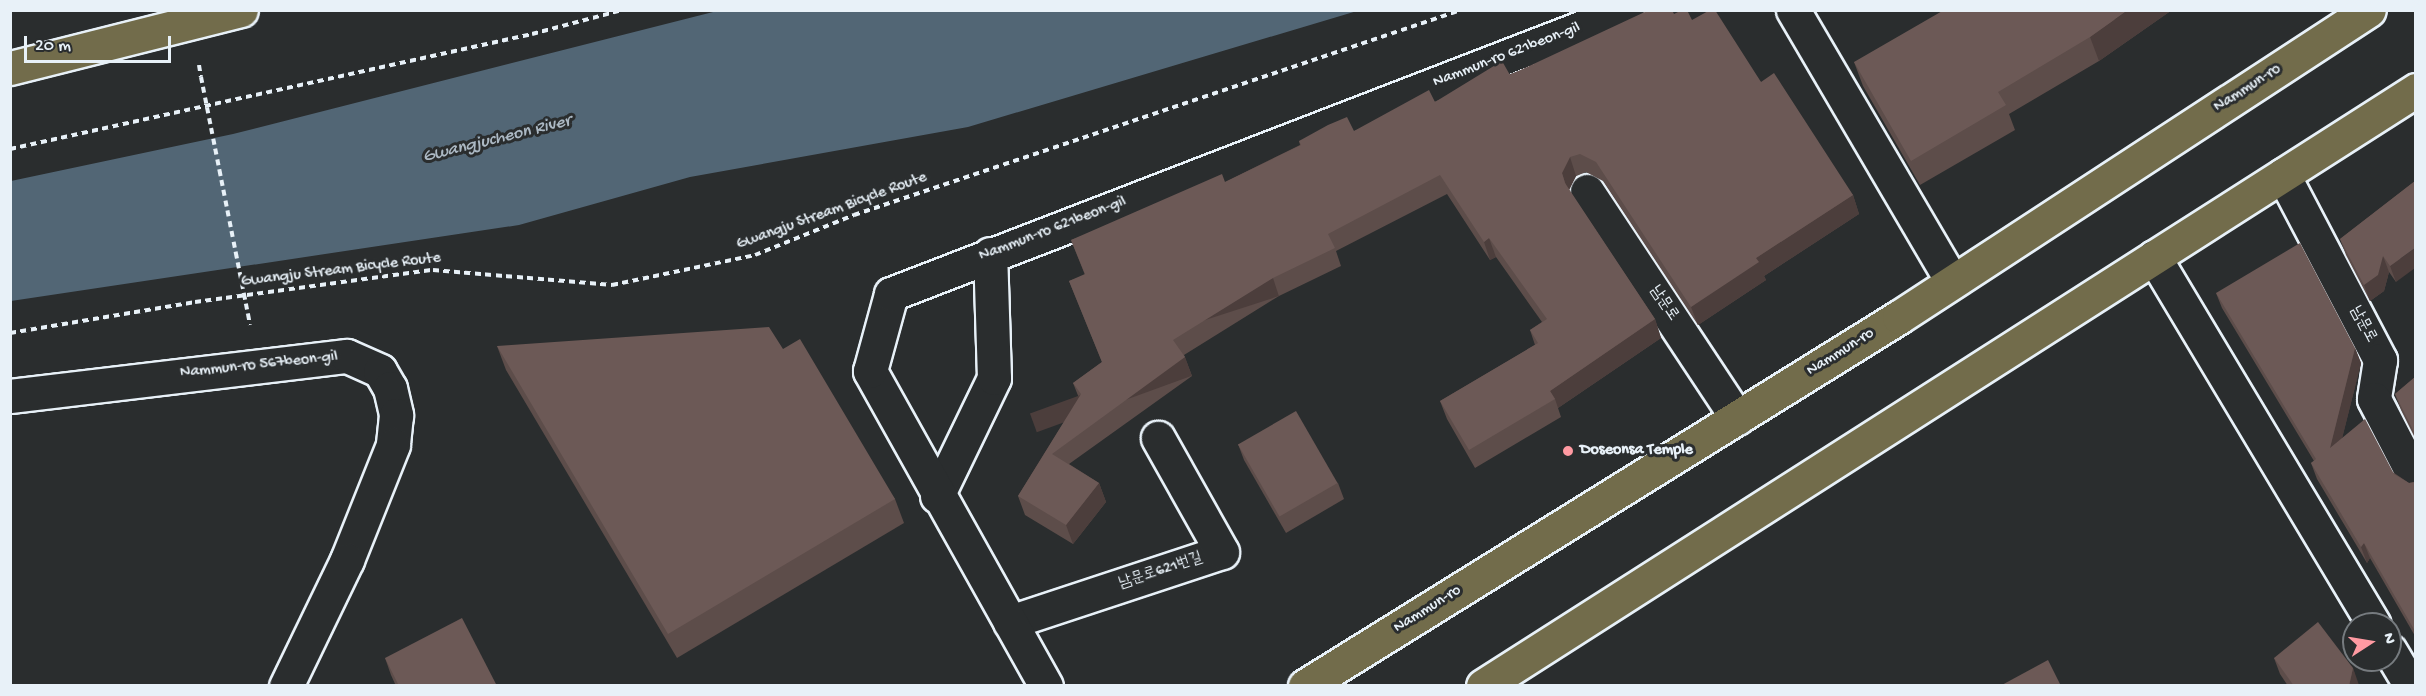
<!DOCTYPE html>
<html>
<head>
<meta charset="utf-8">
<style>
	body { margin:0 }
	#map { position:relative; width:2426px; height:696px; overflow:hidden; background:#2a2d2e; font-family:"Gochi Hand","Poor Story",sans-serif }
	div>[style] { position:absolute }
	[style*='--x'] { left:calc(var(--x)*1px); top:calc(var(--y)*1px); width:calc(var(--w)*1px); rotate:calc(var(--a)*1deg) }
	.water>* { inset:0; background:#526675 }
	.path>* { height:4px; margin-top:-2px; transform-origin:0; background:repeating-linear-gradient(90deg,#e8f1f8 0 6px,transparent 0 10.5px) }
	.roads { filter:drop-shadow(2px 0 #e8f1f8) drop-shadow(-2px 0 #e8f1f8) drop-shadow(0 2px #e8f1f8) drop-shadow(0 -2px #e8f1f8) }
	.minor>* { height:33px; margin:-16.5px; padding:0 16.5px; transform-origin:16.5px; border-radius:16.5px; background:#2a2d2e }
	.major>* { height:33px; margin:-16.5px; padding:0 16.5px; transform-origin:16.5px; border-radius:16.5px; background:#726c4b }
	.path-bridge>* { height:4px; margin-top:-2px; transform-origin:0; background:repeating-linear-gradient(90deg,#e8f1f8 0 6px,transparent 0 10.5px) }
	.wall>* { inset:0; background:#5d4d4a }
	.shaded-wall>* { inset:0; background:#4c3e3c; transform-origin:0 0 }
	.building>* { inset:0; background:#6c5956; transform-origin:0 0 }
	.dots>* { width:16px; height:16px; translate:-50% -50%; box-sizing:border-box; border:3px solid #2a2d2e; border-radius:50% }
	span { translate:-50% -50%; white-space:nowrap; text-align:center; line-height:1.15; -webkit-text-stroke:6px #2a2d2e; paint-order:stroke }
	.street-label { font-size:16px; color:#e8f1f8 }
	.poi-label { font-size:16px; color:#e8f1f8; font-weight:700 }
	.left { translate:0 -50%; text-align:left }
	.water-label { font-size:18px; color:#acb9c4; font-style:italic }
	.frame { position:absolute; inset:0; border:12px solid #e8f1f8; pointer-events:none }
	.north { position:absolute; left:2342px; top:612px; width:60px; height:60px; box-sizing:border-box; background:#2a2d2e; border:2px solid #767b7f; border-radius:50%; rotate:78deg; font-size:16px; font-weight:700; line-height:24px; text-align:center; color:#e8f1f8 }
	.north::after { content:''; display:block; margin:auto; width:21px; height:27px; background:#ff9aa2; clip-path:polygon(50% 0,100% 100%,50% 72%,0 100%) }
	.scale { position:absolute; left:24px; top:36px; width:147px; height:27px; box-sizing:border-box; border:3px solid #e8f1f8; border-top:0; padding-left:8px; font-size:18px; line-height:21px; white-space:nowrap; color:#e8f1f8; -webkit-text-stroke:4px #2a2d2e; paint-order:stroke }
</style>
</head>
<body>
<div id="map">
	<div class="water">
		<div style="clip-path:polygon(717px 11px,1357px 11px,968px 127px,690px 177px,519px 225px,11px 301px,11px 181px,233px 134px)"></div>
	</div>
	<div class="path">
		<div style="--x:199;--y:65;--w:12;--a:81"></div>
		<div style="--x:10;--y:149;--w:535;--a:-12.42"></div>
		<div style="--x:532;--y:34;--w:93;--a:-14.9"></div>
		<div style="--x:248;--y:314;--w:11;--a:80"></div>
		<div style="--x:10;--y:333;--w:188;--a:-9.5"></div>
		<div style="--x:195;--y:302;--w:240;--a:-7.7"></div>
		<div style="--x:433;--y:270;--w:180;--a:4.8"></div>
		<div style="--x:612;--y:285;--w:146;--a:-11.8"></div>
		<div style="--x:755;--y:255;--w:107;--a:-22"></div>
		<div style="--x:854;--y:215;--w:641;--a:-18.66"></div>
	</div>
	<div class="roads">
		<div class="minor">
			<div style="--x:1793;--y:10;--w:314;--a:59.6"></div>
			<div style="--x:2283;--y:175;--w:209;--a:62.3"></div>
			<div style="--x:2380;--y:360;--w:39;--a:99"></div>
			<div style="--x:2374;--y:399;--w:91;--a:62.6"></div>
			<div style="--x:1587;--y:191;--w:272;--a:56.5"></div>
			<div style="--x:2154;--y:257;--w:428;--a:59.1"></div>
			<div style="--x:10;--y:396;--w:339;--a:-6.8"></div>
			<div style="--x:347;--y:356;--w:36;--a:24"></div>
			<div style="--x:380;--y:371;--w:20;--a:60"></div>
			<div style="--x:390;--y:388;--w:28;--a:77"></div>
			<div style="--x:396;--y:415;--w:30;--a:96"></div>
			<div style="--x:393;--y:445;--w:124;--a:111.8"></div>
			<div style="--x:347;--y:560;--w:140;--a:115.8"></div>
			<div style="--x:937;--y:496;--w:131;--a:-64.2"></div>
			<div style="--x:994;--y:378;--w:124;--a:-91.8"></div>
			<div style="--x:1010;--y:622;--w:223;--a:-18.3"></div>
			<div style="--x:1222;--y:552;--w:131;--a:-119.3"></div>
			<div style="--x:2390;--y:651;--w:41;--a:59"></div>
			<div style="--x:1046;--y:686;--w:361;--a:-119.2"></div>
			<div style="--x:870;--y:371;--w:80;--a:-74.7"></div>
			<div style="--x:891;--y:294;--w:789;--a:-21.1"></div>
		</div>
		<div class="major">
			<div style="--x:10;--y:68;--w:238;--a:-14.1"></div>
			<div style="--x:1305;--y:686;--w:699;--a:-31.85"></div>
			<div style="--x:1899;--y:317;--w:561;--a:-33.15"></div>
			<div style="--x:1483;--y:686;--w:1107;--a:-32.57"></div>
		</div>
	</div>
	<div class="path-bridge">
		<div style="--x:201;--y:77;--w:242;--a:78.8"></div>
	</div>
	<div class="wall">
		<div style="clip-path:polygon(2172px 10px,2099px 61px,2009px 114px,2015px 130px,1920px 185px,1863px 86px,1854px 62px)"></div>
		<div style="clip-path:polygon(1674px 14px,1692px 20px,1761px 82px,1853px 195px,1859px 214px,1764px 276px,1766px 280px,1698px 325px,1603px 181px,1586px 172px,1576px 176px,1569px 190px,1655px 319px,1661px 338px,1558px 408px,1561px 417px,1475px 468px,1447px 419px,1440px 401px,1535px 345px,1530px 330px,1542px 322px,1496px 257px,1490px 260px,1447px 194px,1336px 251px,1341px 266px,1279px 296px,1184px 355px,1192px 376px,1069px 464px,1099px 483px,1106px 502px,1073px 544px,1025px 515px,1018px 496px,1079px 398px,1073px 383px,1102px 362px,1069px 281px,1085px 275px,1071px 240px,1225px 182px,1300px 145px,1299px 141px,1354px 131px)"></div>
		<div style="clip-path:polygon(2415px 181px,2396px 282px,2389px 272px,2384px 291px,2370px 301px,2346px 255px,2340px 239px)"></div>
		<div style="clip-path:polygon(2216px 293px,2355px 348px,2361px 363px,2342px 438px,2409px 483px,2415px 482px,2415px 636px,2370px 558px,2367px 563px,2317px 479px,2311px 463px,2314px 461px,2222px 308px)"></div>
		<div style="clip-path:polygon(497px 346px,783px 349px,895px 499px,904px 523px,677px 658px,506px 370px)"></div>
		<div style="clip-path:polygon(2415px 377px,2415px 438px,2401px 410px,2395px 394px)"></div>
		<div style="clip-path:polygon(1238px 444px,1338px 483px,1344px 499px,1286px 533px,1244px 460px)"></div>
		<div style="clip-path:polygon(385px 658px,497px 686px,396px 686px,391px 675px)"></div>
		<div style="clip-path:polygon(2274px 658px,2353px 668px,2358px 686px,2288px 686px,2280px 674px)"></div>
	</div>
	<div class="shaded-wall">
		<div style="clip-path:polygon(2128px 10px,2172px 10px,2099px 61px,2090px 37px)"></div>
		<div style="clip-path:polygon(1570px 157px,1576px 176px,1568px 192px,1571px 201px,1562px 173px)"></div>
		<div style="clip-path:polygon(1853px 195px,1859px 214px,1764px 276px,1766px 280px,1698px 325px,1691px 307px,1756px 258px)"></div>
		<div style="clip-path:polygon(1489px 238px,1496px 257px,1490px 260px,1484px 242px)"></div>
		<div style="clip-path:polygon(2415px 248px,2415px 268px,2396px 282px,2390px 266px)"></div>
		<div style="clip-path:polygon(2383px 256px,2389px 272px,2384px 291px,2370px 301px,2364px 285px)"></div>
		<div style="left:1273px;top:278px;width:19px;height:118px;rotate:72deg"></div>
		<div style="clip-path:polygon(1655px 319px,1661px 338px,1558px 408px,1555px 399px,1550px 391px)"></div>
		<div style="clip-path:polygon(2355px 348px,2361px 363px,2336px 463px,2330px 448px)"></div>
		<div style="left:1185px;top:357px;width:20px;height:165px;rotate:70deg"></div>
		<div style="clip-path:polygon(1099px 483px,1106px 502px,1073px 544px,1066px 525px)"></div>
		<div style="clip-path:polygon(2364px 543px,2370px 558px,2367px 563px,2361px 547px)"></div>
		<div style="clip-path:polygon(2353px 668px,2359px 685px,2358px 686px,2349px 686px)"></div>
	</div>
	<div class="building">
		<div style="clip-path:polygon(1649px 10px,1672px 10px,1674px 14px,1682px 10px,1687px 10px,1692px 20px,1710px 10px,1715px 10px,1761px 82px,1774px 73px,1853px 195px,1756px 258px,1759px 262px,1691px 307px,1596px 162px,1580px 154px,1570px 157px,1562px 173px,1565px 183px,1655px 319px,1550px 391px,1555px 399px,1469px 450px,1440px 401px,1538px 343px,1530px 330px,1547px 319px,1489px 238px,1484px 242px,1440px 175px,1328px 234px,1335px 248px,1273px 278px,1173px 340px,1185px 357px,1052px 454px,1099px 483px,1066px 525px,1018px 496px,1081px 394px,1073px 383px,1102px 362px,1069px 281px,1085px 274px,1071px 240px,1222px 174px,1225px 182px,1301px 145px,1299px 141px,1328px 125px,1347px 117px,1354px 131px,1429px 90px,1435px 102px,1502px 61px,1510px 75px)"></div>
		<div style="clip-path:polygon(1944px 10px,2128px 10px,2090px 37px,1998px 92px,2006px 105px,1911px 161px,1854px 62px)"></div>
		<div style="clip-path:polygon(2415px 181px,2415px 248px,2390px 266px,2383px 256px,2378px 275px,2364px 285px,2340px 239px)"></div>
		<div style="clip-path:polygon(2300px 243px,2355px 348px,2330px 448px,2365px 419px,2394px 474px,2409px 483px,2415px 482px,2415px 631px,2364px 543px,2361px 547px,2311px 463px,2316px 459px,2216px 293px)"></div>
		<div style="clip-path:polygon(769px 327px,783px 349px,800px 339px,895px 499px,668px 634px,497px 346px)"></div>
		<div style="clip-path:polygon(2415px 377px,2415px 434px,2395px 394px)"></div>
		<div style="left:1296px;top:411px;width:83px;height:67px;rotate:60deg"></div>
		<div style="clip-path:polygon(462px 618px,497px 686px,399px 686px,385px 658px)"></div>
		<div style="clip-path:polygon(2318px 622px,2353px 668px,2349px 686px,2294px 686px,2274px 658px)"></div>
		<div style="clip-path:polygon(2048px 660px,2061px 686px,2000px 686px)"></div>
	</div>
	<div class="dots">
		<div style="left:1568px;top:451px;background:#ff9aa2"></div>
	</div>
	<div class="street-label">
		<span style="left:1507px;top:56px;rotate:-21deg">Nammun-ro 621beon-gil</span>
		<span style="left:2248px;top:89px;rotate:-33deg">Nammun-ro</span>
		<span style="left:832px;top:212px;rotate:-20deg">Gwangju Stream Bicycle Route</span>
		<span style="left:1053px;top:230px;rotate:-21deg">Nammun-ro 621beon-gil</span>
		<span style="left:341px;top:271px;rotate:-7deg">Gwangju Stream Bicycle Route</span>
		<span style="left:1663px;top:304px;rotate:56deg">남문로</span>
		<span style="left:2362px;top:325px;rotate:62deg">남문로</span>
		<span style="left:1841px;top:353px;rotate:-32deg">Nammun-ro</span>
		<span style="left:259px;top:366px;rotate:-6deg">Nammun-ro 567beon-gil</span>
		<span style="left:1161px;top:572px;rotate:-18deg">남문로621번길</span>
		<span style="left:1428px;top:610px;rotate:-32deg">Nammun-ro</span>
	</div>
	<div class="poi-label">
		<span class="left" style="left:1580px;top:451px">Doseonsa Temple</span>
	</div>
	<div class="water-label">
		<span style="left:497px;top:140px;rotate:-14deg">Gwangjucheon River</span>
	</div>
	<div class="frame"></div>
	<div class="north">N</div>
	<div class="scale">20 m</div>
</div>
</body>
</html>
